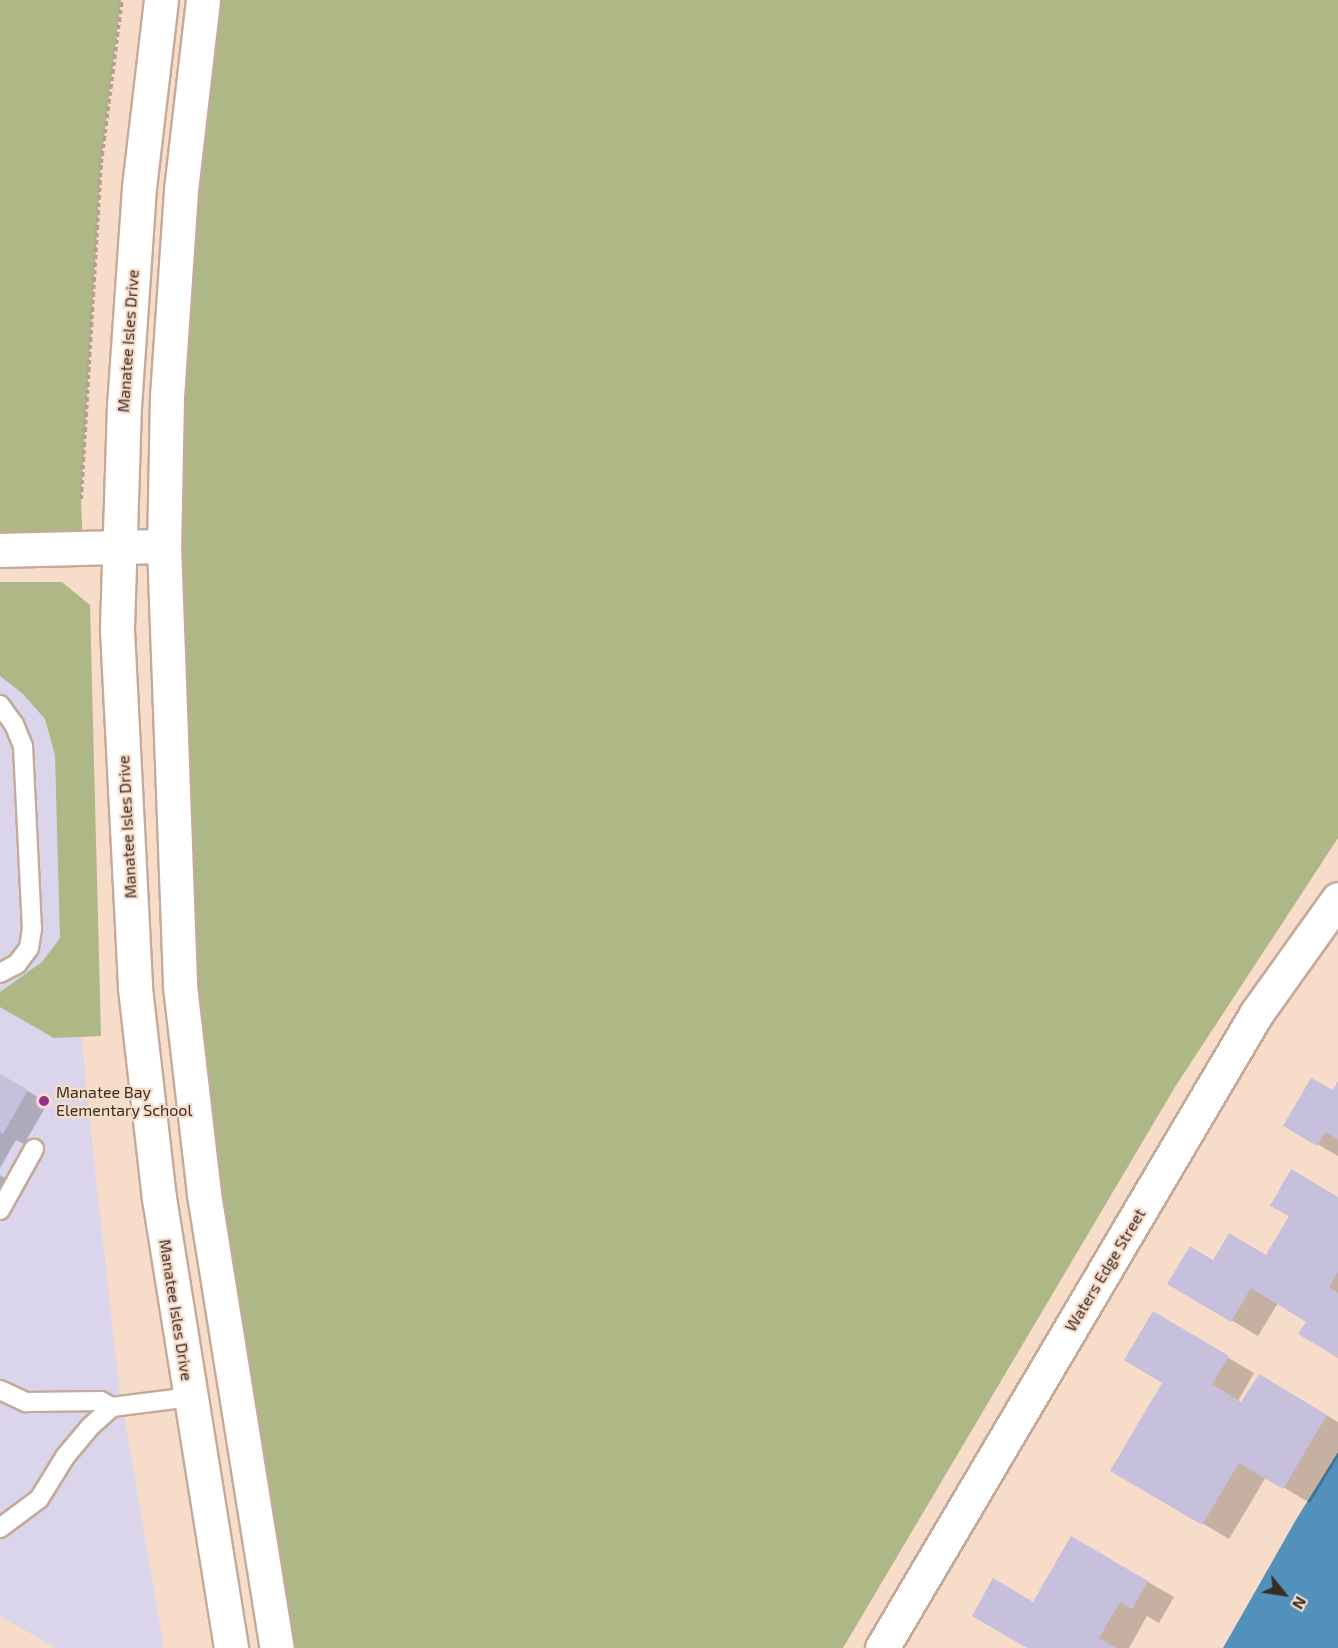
<!DOCTYPE html>
<html>
<head>
<meta charset="utf-8">
<style>
	body { margin:0 }
	#map { position:relative; width:1338px; height:1648px; overflow:hidden; background:#f8dcca; font-family:"Exo 2",sans-serif }
	div>[style] { position:absolute }
	[style*='--x'] { left:calc(var(--x)*1px); top:calc(var(--y)*1px); width:calc(var(--w)*1px); rotate:calc(var(--a)*1deg) }
	.education>* { inset:0; background:#dad5eb }
	.green>* { inset:0; background:#aeb786 }
	.water>* { inset:0; background:#5191bc }
	.shadow>* { inset:0; background:#0003 }
	.building>* { inset:0; background:#c6c0dd }
	.path>* { height:4px; margin-top:-2px; transform-origin:0; background:repeating-linear-gradient(90deg,#b59f91 0 4.5px,transparent 0 7.5px) }
	.roads { filter:drop-shadow(2px 0 #c5aa99) drop-shadow(-2px 0 #c5aa99) drop-shadow(0 2px #c5aa99) drop-shadow(0 -2px #c5aa99) }
	.service>* { height:18px; margin:-9px; padding:0 9px; transform-origin:9px; border-radius:9px; background:#fff }
	.minor>* { height:33px; margin:-16.5px; padding:0 16.5px; transform-origin:16.5px; border-radius:16.5px; background:#fff }
	.tertiary>* { height:33px; margin:-16.5px; padding:0 16.5px; transform-origin:16.5px; border-radius:16.5px; background:#fff }
	.dots>* { width:16px; height:16px; translate:-50% -50%; box-sizing:border-box; border:3px solid #f8dcca; border-radius:50% }
	span { translate:-50% -50%; white-space:nowrap; text-align:center; line-height:1.15; -webkit-text-stroke:4.5px #f8dcca; paint-order:stroke }
	.street-label { font-size:16px; color:#392e27 }
	.poi-label { font-size:16px; color:#392e27 }
	.left { translate:0 -50%; text-align:left }
	.north { position:absolute; left:1254px; top:1564px; width:60px; height:60px; -webkit-text-stroke:4px #f8dcca; paint-order:stroke; rotate:120deg; font-size:16px; font-weight:700; line-height:24px; text-align:center; color:#392e27 }
	.north::after { content:''; display:block; margin:auto; width:21px; height:27px; background:#392e27; clip-path:polygon(50% 0,100% 100%,50% 72%,0 100%) }
</style>
</head>
<body>
<div id="map">
	<div class="education">
		<div style="clip-path:polygon(0 644px,67px 730px,79px 1014px,97px 1188px,119px 1386px,164px 1648px,56px 1648px,0 1616px)"></div>
	</div>
	<div class="green">
		<div style="clip-path:polygon(0 0,121px 0,101px 163px,81px 499px,83px 548px,0 549px)"></div>
		<div style="clip-path:polygon(203px 0,1338px 0,1338px 838px,1175px 1087px,843px 1648px,280px 1648px,204px 1194px,164px 546px)"></div>
		<div style="clip-path:polygon(0 582px,62px 582px,90px 605px,101px 1036px,54px 1038px,0 1007px,0 992px,42px 962px,60px 938px,55px 755px,45px 719px,23px 694px,0 676px)"></div>
	</div>
	<div class="water">
		<div style="clip-path:polygon(1338px 1452px,1338px 1648px,1223px 1648px,1297px 1518px)"></div>
	</div>
	<div class="shadow">
		<div style="clip-path:polygon(0 1075px,48px 1103px,24px 1144px,16px 1140px,0 1168px)"></div>
		<div style="clip-path:polygon(1338px 1084px,1338px 1156px,1285px 1125px,1333px 1092px)"></div>
		<div style="clip-path:polygon(0 1175px,13px 1183px,0 1205px)"></div>
		<div style="clip-path:polygon(1338px 1198px,1338px 1356px,1308px 1321px,1278px 1303px,1258px 1336px,1169px 1283px,1214px 1262px,1267px 1257px)"></div>
		<div style="clip-path:polygon(1180px 1329px,1254px 1373px,1238px 1401px,1242px 1404px,1286px 1391px,1338px 1422px,1338px 1457px,1310px 1503px,1266px 1477px,1229px 1539px,1112px 1470px,1165px 1382px)"></div>
		<div style="clip-path:polygon(1072px 1538px,1174px 1597px,1159px 1623px,1147px 1616px,1129px 1648px,1030px 1648px,1033px 1603px)"></div>
	</div>
	<div class="building">
		<div style="clip-path:polygon(0 1074px,28px 1090px,3px 1134px,0 1132px)"></div>
		<div style="clip-path:polygon(1311px 1078px,1333px 1090px,1338px 1081px,1338px 1139px,1326px 1132px,1317px 1146px,1283px 1126px)"></div>
		<div style="clip-path:polygon(1291px 1169px,1338px 1197px,1338px 1272px,1329px 1287px,1338px 1293px,1338px 1358px,1298px 1334px,1306px 1322px,1251px 1288px,1231px 1322px,1167px 1284px,1190px 1246px,1213px 1260px,1229px 1233px,1266px 1255px,1289px 1216px,1270px 1206px)"></div>
		<div style="clip-path:polygon(1153px 1311px,1229px 1356px,1212px 1384px,1241px 1402px,1259px 1374px,1327px 1415px,1283px 1489px,1239px 1463px,1202px 1525px,1110px 1471px,1162px 1383px,1124px 1360px)"></div>
		<div style="clip-path:polygon(1071px 1536px,1148px 1581px,1132px 1609px,1120px 1602px,1099px 1638px,1116px 1648px,1027px 1648px,972px 1616px,993px 1578px,1033px 1602px)"></div>
	</div>
	<div class="path">
		<div style="--x:81;--y:499;--w:337;--a:-86.6"></div>
		<div style="--x:101;--y:163;--w:164;--a:-82.7"></div>
	</div>
	<div class="roads">
		<div class="service">
			<div style="--x:0;--y:705;--w:24;--a:54"></div>
			<div style="--x:14;--y:724;--w:24;--a:68"></div>
			<div style="--x:23;--y:746;--w:183;--a:87.2"></div>
			<div style="--x:32;--y:929;--w:19;--a:99"></div>
			<div style="--x:29;--y:948;--w:20;--a:127"></div>
			<div style="--x:17;--y:964;--w:19;--a:152"></div>
			<div style="--x:0;--y:1210;--w:70;--a:-60.9"></div>
			<div style="--x:0;--y:1390;--w:29;--a:25"></div>
			<div style="--x:26;--y:1402;--w:75;--a:-0.8"></div>
			<div style="--x:101;--y:1401;--w:13;--a:29"></div>
			<div style="--x:112;--y:1407;--w:30;--a:138"></div>
			<div style="--x:90;--y:1427;--w:39;--a:130"></div>
			<div style="--x:65;--y:1457;--w:49;--a:121.8"></div>
			<div style="--x:39;--y:1499;--w:49;--a:143.4"></div>
			<div style="--x:112;--y:1407;--w:79;--a:-7.3"></div>
		</div>
		<div class="minor">
			<div style="--x:0;--y:550;--w:164;--a:-1.4"></div>
			<div style="--x:882;--y:1648;--w:736;--a:-59.46"></div>
			<div style="--x:1256;--y:1014;--w:141;--a:-54.5"></div>
		</div>
		<div class="tertiary">
			<div style="--x:161;--y:0;--w:188;--a:96.7"></div>
			<div style="--x:139;--y:187;--w:219;--a:93.9"></div>
			<div style="--x:124;--y:405;--w:225;--a:91.8"></div>
			<div style="--x:117;--y:630;--w:358;--a:87.1"></div>
			<div style="--x:135;--y:988;--w:211;--a:83.5"></div>
			<div style="--x:159;--y:1198;--w:456;--a:80.9"></div>
			<div style="--x:203;--y:0;--w:192;--a:96.6"></div>
			<div style="--x:181;--y:191;--w:205;--a:93.9"></div>
			<div style="--x:167;--y:396;--w:150;--a:91.1"></div>
			<div style="--x:164;--y:546;--w:440;--a:87.9"></div>
			<div style="--x:180;--y:986;--w:209;--a:83.4"></div>
			<div style="--x:204;--y:1194;--w:460;--a:80.9"></div>
		</div>
	</div>
	<div class="dots">
		<div style="left:44px;top:1101px;background:#972e91"></div>
	</div>
	<div class="street-label">
		<span style="left:128px;top:341px;rotate:-86deg">Manatee Isles Drive</span>
		<span style="left:127px;top:827px;rotate:-93deg">Manatee Isles Drive</span>
		<span style="left:1105px;top:1270px;rotate:-59deg">Waters Edge Street</span>
		<span style="left:176px;top:1310px;rotate:81deg">Manatee Isles Drive</span>
	</div>
	<div class="poi-label">
		<span class="left" style="left:56px;top:1101px">Manatee Bay<br>Elementary School</span>
	</div>
	<div class="north">N</div>
</div>
</body>
</html>
